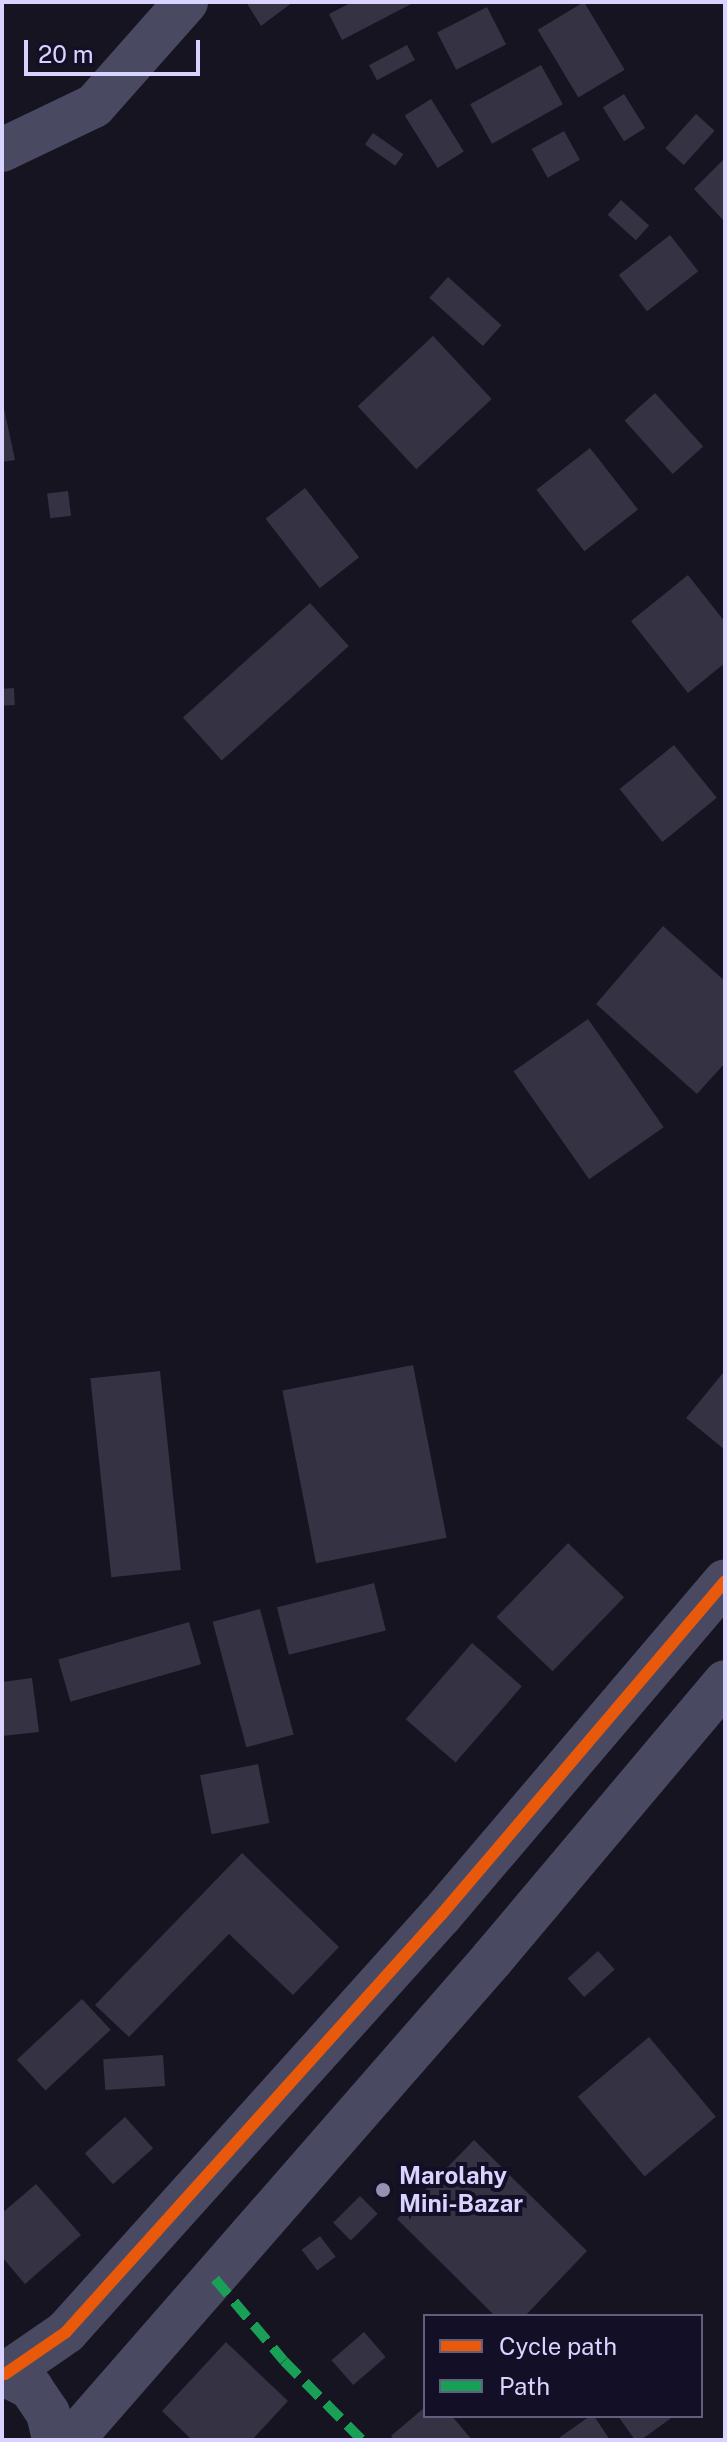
<!DOCTYPE html>
<html>
<head>
<meta charset="utf-8">
<style>
	body { margin:0 }
	#map { position:relative; width:727px; height:2442px; overflow:hidden; background:#161421; font-family:"Public Sans",sans-serif }
	div>[style] { position:absolute }
	[style*='--x'] { left:calc(var(--x)*1px); top:calc(var(--y)*1px); width:calc(var(--w)*1px); rotate:calc(var(--a)*1deg) }
	.building>* { inset:0; background:#343243; transform-origin:0 0 }
	.minor>* { height:44px; margin:-22px; padding:0 22px; transform-origin:22px; border-radius:22px; background:#4a4962 }
	.quiet>* { height:10px; margin-top:-5px; transform-origin:0; background:repeating-linear-gradient(90deg,#1a9f57 0 20px,transparent 0 30px) }
	.cycleway>* { height:12px; margin:-6px; padding:0 6px; transform-origin:6px; border-radius:6px; background:#e8590c }
	.dots>* { width:22px; height:22px; translate:-50% -50%; box-sizing:border-box; border:4px solid #130f26; border-radius:50% }
	span { translate:-50% -50%; white-space:nowrap; text-align:center; line-height:1.15; -webkit-text-stroke:8px #130f26; paint-order:stroke }
	.poi-label { font-size:24px; color:#d9d4ff; font-weight:700 }
	.left { translate:0 -50%; text-align:left }
	.frame { position:absolute; inset:0; border:4px solid #d9d4ff; pointer-events:none }
	.legend { position:absolute; left:423px; top:2314px; width:280px; height:104px; box-sizing:border-box; background:#130f26; border:2px solid #625e7d; margin:0; padding:10px 14px; list-style:none; font-size:24px; color:#d9d4ff }
	.legend li { display:flex; align-items:center; gap:16px; height:40px }
	.legend b { width:40px; border:2px solid #625e7d }
	.scale { position:absolute; left:24px; top:40px; width:176px; height:36px; box-sizing:border-box; border:4px solid #d9d4ff; border-top:0; padding-left:10px; font-size:24px; line-height:28px; white-space:nowrap; color:#d9d4ff; -webkit-text-stroke:6px #130f26; paint-order:stroke }
</style>
</head>
<body>
<div id="map">
	<div class="building">
		<div style="clip-path:polygon(246px 2px,293px 2px,261px 26px)"></div>
		<div style="clip-path:polygon(352px 2px,415px 2px,342px 40px,329px 14px)"></div>
		<div style="left:584px;top:2px;width:79px;height:54px;rotate:59deg"></div>
		<div style="left:487px;top:7px;width:42px;height:56px;rotate:63deg"></div>
		<div style="left:407px;top:45px;width:17px;height:43px;rotate:62deg"></div>
		<div style="left:541px;top:65px;width:45px;height:81px;rotate:61deg"></div>
		<div style="left:624px;top:94px;width:40px;height:25px;rotate:58deg"></div>
		<div style="left:431px;top:99px;width:62px;height:31px;rotate:58deg"></div>
		<div style="left:696px;top:114px;width:25px;height:46px;rotate:42deg"></div>
		<div style="left:564px;top:131px;width:33px;height:37px;rotate:61deg"></div>
		<div style="left:373px;top:133px;width:37px;height:14px;rotate:35deg"></div>
		<div style="clip-path:polygon(725px 158px,725px 222px,694px 189px)"></div>
		<div style="left:621px;top:200px;width:38px;height:20px;rotate:42deg"></div>
		<div style="left:670px;top:235px;width:46px;height:65px;rotate:52deg"></div>
		<div style="left:448px;top:277px;width:72px;height:28px;rotate:42deg"></div>
		<div style="left:433px;top:336px;width:86px;height:103px;rotate:47deg"></div>
		<div style="left:655px;top:393px;width:72px;height:41px;rotate:48deg"></div>
		<div style="clip-path:polygon(2px 399px,15px 460px,2px 462px)"></div>
		<div style="left:590px;top:448px;width:78px;height:68px;rotate:52deg"></div>
		<div style="left:305px;top:488px;width:88px;height:50px;rotate:52deg"></div>
		<div style="left:68px;top:491px;width:25px;height:21px;rotate:83deg"></div>
		<div style="clip-path:polygon(688px 575px,725px 622px,725px 663px,688px 693px,631px 621px)"></div>
		<div style="left:310px;top:603px;width:58px;height:171px;rotate:48deg"></div>
		<div style="left:14px;top:688px;width:17px;height:12px;rotate:87deg"></div>
		<div style="left:674px;top:745px;width:68px;height:70px;rotate:51deg"></div>
		<div style="clip-path:polygon(663px 926px,725px 981px,725px 1063px,697px 1094px,596px 1004px)"></div>
		<div style="left:588px;top:1019px;width:132px;height:91px;rotate:55deg"></div>
		<div style="left:413px;top:1365px;width:176px;height:133px;rotate:79deg"></div>
		<div style="left:160px;top:1371px;width:200px;height:70px;rotate:84deg"></div>
		<div style="clip-path:polygon(723px 1373px,725px 1374px,725px 1450px,686px 1418px)"></div>
		<div style="left:568px;top:1543px;width:78px;height:103px;rotate:44deg"></div>
		<div style="left:374px;top:1583px;width:49px;height:100px;rotate:76deg"></div>
		<div style="left:260px;top:1609px;width:130px;height:49px;rotate:75deg"></div>
		<div style="left:189px;top:1622px;width:44px;height:136px;rotate:74deg"></div>
		<div style="left:472px;top:1643px;width:66px;height:101px;rotate:41deg"></div>
		<div style="clip-path:polygon(32px 1678px,39px 1732px,2px 1736px,2px 1682px)"></div>
		<div style="left:258px;top:1764px;width:60px;height:59px;rotate:79deg"></div>
		<div style="clip-path:polygon(242px 1853px,339px 1947px,293px 1995px,229px 1934px,129px 2037px,95px 2005px)"></div>
		<div style="left:598px;top:1951px;width:25px;height:41px;rotate:48deg"></div>
		<div style="left:82px;top:1999px;width:42px;height:89px;rotate:47deg"></div>
		<div style="left:649px;top:2037px;width:104px;height:93px;rotate:50deg"></div>
		<div style="left:163px;top:2055px;width:31px;height:60px;rotate:86deg"></div>
		<div style="left:125px;top:2117px;width:42px;height:54px;rotate:48deg"></div>
		<div style="clip-path:polygon(474px 2140px,587px 2251px,525px 2316px,495px 2316px,397px 2219px)"></div>
		<div style="clip-path:polygon(36px 2184px,81px 2235px,25px 2284px,2px 2257px,2px 2213px)"></div>
		<div style="left:360px;top:2196px;width:25px;height:38px;rotate:45deg"></div>
		<div style="left:320px;top:2236px;width:26px;height:23px;rotate:53deg"></div>
		<div style="left:364px;top:2332px;width:33px;height:43px;rotate:49deg"></div>
		<div style="clip-path:polygon(226px 2342px,288px 2401px,252px 2440px,192px 2440px,162px 2411px)"></div>
		<div style="clip-path:polygon(425px 2407px,425px 2416px,452px 2416px,472px 2440px,394px 2440px,391px 2436px)"></div>
		<div style="clip-path:polygon(594px 2416px,610px 2440px,556px 2440px,590px 2416px)"></div>
		<div style="clip-path:polygon(618px 2416px,674px 2416px,641px 2440px,635px 2440px)"></div>
	</div>
	<div class="minor">
		<div style="--x:2;--y:150;--w:102;--a:-25.6"></div>
		<div style="--x:94;--y:106;--w:139;--a:-48.5"></div>
		<div style="--x:2;--y:2373;--w:33;--a:27"></div>
		<div style="--x:31;--y:2388;--w:30;--a:56"></div>
		<div style="--x:48;--y:2413;--w:28;--a:77"></div>
		<div style="--x:5;--y:2374;--w:74;--a:-34.5"></div>
		<div style="--x:66;--y:2332;--w:561;--a:-48.04"></div>
		<div style="--x:441;--y:1915;--w:438;--a:-49.6"></div>
		<div style="--x:72;--y:2440;--w:639;--a:-48.87"></div>
		<div style="--x:492;--y:1959;--w:362;--a:-49.9"></div>
	</div>
	<div class="quiet">
		<div style="--x:215;--y:2279;--w:107;--a:49.9"></div>
		<div style="--x:284;--y:2361;--w:111;--a:45.4"></div>
	</div>
	<div class="cycleway">
		<div style="--x:5;--y:2374;--w:74;--a:-34.5"></div>
		<div style="--x:66;--y:2332;--w:561;--a:-48.04"></div>
		<div style="--x:441;--y:1915;--w:438;--a:-49.6"></div>
	</div>
	<div class="dots">
		<div style="left:383px;top:2190px;background:#9591b1"></div>
	</div>
	<div class="poi-label">
		<span class="left" style="left:399px;top:2190px">Marolahy<br>Mini-Bazar</span>
	</div>
	<div class="frame"></div>
	<ul class="legend">
	<li><b style="height:10px;background:#e8590c"></b>Cycle path</li>
	<li><b style="height:10px;background:#1a9f57"></b>Path</li>
	</ul>
	<div class="scale">20 m</div>
</div>
</body>
</html>
